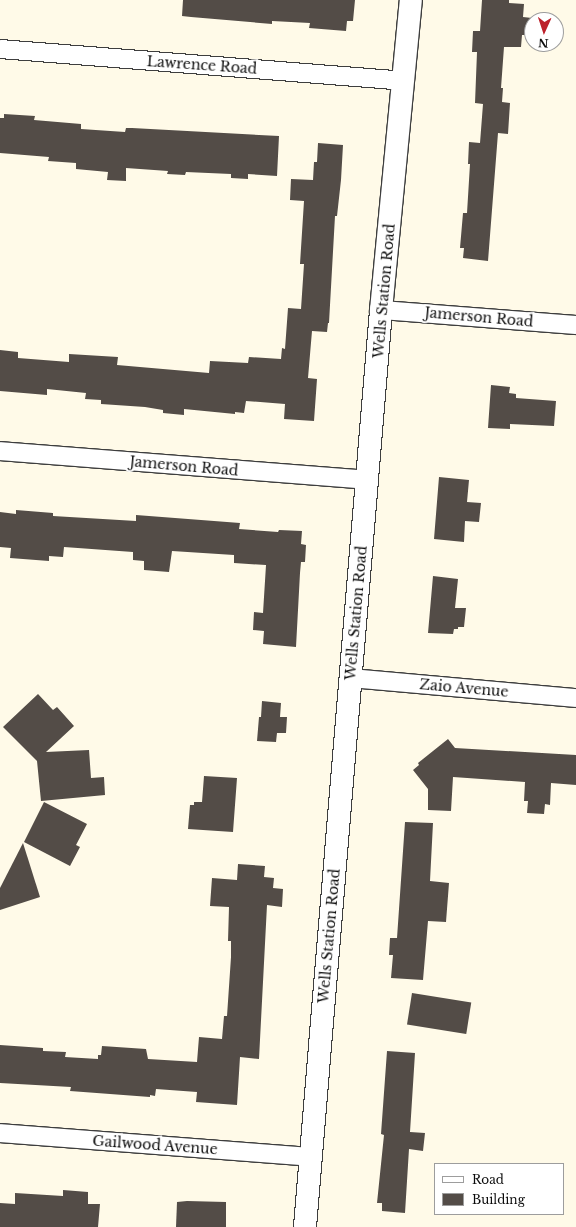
<!DOCTYPE html>
<html>
<head>
<meta charset="utf-8">
<style>
	body { margin:0 }
	#map { position:relative; width:576px; height:1227px; overflow:hidden; background:#fffae8; font-family:"Libre Baskerville",serif }
	div>[style] { position:absolute }
	[style*='--x'] { left:calc(var(--x)*1px); top:calc(var(--y)*1px); width:calc(var(--w)*1px); rotate:calc(var(--a)*1deg) }
	.building>* { inset:0; background:#534c47; transform-origin:0 0 }
	.roads { filter:drop-shadow(1px 0 #3e3e3e) drop-shadow(-1px 0 #3e3e3e) drop-shadow(0 1px #3e3e3e) drop-shadow(0 -1px #3e3e3e) }
	.minor>* { height:18px; margin:-9px; padding:0 9px; transform-origin:9px; border-radius:9px; background:#fff }
	.tertiary>* { height:22px; margin:-11px; padding:0 11px; transform-origin:11px; border-radius:11px; background:#fff }
	span { translate:-50% -50%; white-space:nowrap; text-align:center; line-height:1.15; -webkit-text-stroke:4px #fff; paint-order:stroke }
	.street-label { font-size:14px; color:#0b0b0b }
	.legend { position:absolute; left:434px; top:1163px; width:130px; height:52px; box-sizing:border-box; background:#fff; border:1px solid #9d9d9d; margin:0; padding:5px 7px; list-style:none; font-size:12px; color:#0b0b0b }
	.legend li { display:flex; align-items:center; gap:8px; height:20px }
	.legend b { width:20px; border:1px solid #9d9d9d }
	.north { position:absolute; left:524px; top:12px; width:40px; height:40px; box-sizing:border-box; background:#fff; border:1px solid #9d9d9d; border-radius:50%; rotate:183deg; font-size:11px; font-weight:700; line-height:16px; text-align:center; color:#0b0b0b }
	.north::after { content:''; display:block; margin:auto; width:14px; height:18px; background:#bd202a; clip-path:polygon(50% 0,100% 100%,50% 72%,0 100%) }
</style>
</head>
<body>
<div id="map">
	<div class="building">
		<div style="clip-path:polygon(183px 0,355px 0,353px 21px,347px 21px,346px 31px,309px 28px,310px 23px,272px 21px,272px 24px,191px 17px,182px 16px)"></div>
		<div style="clip-path:polygon(482px 0,509px 0,509px 3px,524px 4px,523px 17px,532px 18px,532px 35px,522px 35px,521px 47px,504px 47px,501px 88px,503px 88px,502px 102px,510px 103px,508px 134px,498px 133px,488px 261px,463px 258px,464px 248px,460px 248px,463px 213px,467px 213px,470px 164px,468px 164px,469px 142px,480px 143px,483px 104px,475px 103px,477px 52px,472px 52px,473px 31px,480px 31px)"></div>
		<div style="clip-path:polygon(4px 114px,35px 116px,34px 120px,81px 124px,81px 129px,125px 132px,126px 128px,132px 128px,279px 136px,277px 176px,248px 174px,248px 179px,231px 178px,231px 174px,186px 172px,185px 175px,167px 174px,168px 171px,126px 168px,126px 181px,107px 180px,108px 172px,76px 169px,76px 163px,48px 161px,49px 157px,0 153px,0 118px,4px 118px)"></div>
		<div style="clip-path:polygon(318px 143px,343px 145px,341px 180px,337px 216px,335px 216px,329px 323px,328px 323px,327px 332px,312px 331px,308px 378px,317px 379px,314px 421px,284px 419px,285px 404px,246px 401px,244px 413px,235px 412px,235px 414px,184px 409px,184px 415px,163px 413px,163px 410px,145px 407px,101px 404px,101px 400px,85px 399px,86px 393px,47px 389px,47px 395px,0 391px,0 350px,18px 352px,18px 358px,69px 362px,69px 354px,118px 357px,117px 365px,209px 373px,210px 361px,248px 363px,249px 357px,281px 359px,282px 348px,285px 349px,288px 308px,301px 309px,304px 264px,300px 264px,304px 201px,290px 200px,291px 179px,313px 180px,314px 162px,317px 162px)"></div>
		<div style="clip-path:polygon(491px 385px,510px 387px,509px 393px,516px 394px,516px 398px,556px 401px,554px 426px,510px 424px,510px 429px,488px 428px)"></div>
		<div style="clip-path:polygon(439px 477px,469px 480px,467px 502px,481px 503px,479px 522px,465px 521px,464px 542px,434px 539px)"></div>
		<div style="clip-path:polygon(16px 510px,53px 513px,53px 516px,136px 521px,136px 515px,240px 523px,239px 529px,278px 532px,279px 530px,302px 531px,301px 544px,306px 545px,305px 562px,301px 562px,300px 573px,296px 647px,263px 644px,264px 631px,253px 630px,254px 612px,263px 613px,266px 565px,234px 563px,234px 555px,172px 551px,169px 572px,144px 570px,144px 561px,133px 560px,133px 552px,64px 547px,63px 557px,49px 556px,49px 561px,10px 558px,11px 548px,0 547px,0 512px,16px 514px)"></div>
		<div style="clip-path:polygon(433px 576px,458px 579px,455px 608px,466px 608px,464px 627px,458px 627px,458px 629px,454px 629px,453px 634px,428px 633px)"></div>
		<div style="clip-path:polygon(38px 694px,53px 710px,57px 707px,74px 726px,46px 752px,89px 750px,91px 778px,104px 777px,105px 795px,41px 801px,37px 761px,3px 727px)"></div>
		<div style="clip-path:polygon(262px 701px,281px 703px,280px 717px,287px 717px,286px 733px,277px 733px,276px 742px,257px 741px,259px 717px,261px 717px)"></div>
		<div style="clip-path:polygon(448px 739px,455px 748px,576px 755px,576px 785px,551px 783px,550px 805px,545px 804px,544px 814px,527px 813px,528px 801px,524px 801px,525px 782px,453px 777px,451px 811px,428px 810px,428px 789px,413px 770px,419px 765px,418px 763px)"></div>
		<div style="clip-path:polygon(204px 776px,237px 778px,233px 832px,188px 829px,190px 805px,194px 805px,194px 802px,202px 802px)"></div>
		<div style="clip-path:polygon(44px 802px,87px 824px,76px 845px,80px 847px,70px 866px,24px 842px)"></div>
		<div style="clip-path:polygon(405px 822px,433px 823px,430px 881px,449px 883px,446px 922px,428px 921px,423px 980px,391px 978px,393px 955px,389px 955px,390px 938px,397px 938px)"></div>
		<div style="clip-path:polygon(23px 843px,40px 897px,0 910px,0 888px)"></div>
		<div style="clip-path:polygon(238px 864px,265px 866px,264px 877px,274px 878px,273px 888px,283px 889px,282px 907px,267px 905px,259px 1059px,240px 1057px,237px 1105px,196px 1102px,197px 1092px,156px 1089px,155px 1096px,150px 1095px,150px 1097px,70px 1091px,71px 1087px,0 1083px,0 1045px,43px 1048px,43px 1051px,66px 1052px,65px 1057px,98px 1059px,98px 1055px,101px 1055px,102px 1046px,146px 1049px,148px 1059px,197px 1062px,199px 1037px,222px 1039px,224px 1016px,227px 1016px,231px 957px,231px 941px,228px 941px,229px 907px,210px 906px,212px 878px,237px 880px)"></div>
		<div style="left:412px;top:993px;width:60px;height:32px;rotate:9deg"></div>
		<div style="clip-path:polygon(387px 1051px,415px 1053px,410px 1132px,425px 1133px,423px 1151px,409px 1149px,405px 1213px,382px 1211px,382px 1203px,377px 1203px,384px 1135px,381px 1134px)"></div>
		<div style="clip-path:polygon(63px 1190px,88px 1192px,88px 1204px,100px 1204px,98px 1227px,0 1227px,0 1203px,15px 1204px,15px 1193px,63px 1196px)"></div>
		<div style="clip-path:polygon(187px 1201px,226px 1202px,226px 1227px,176px 1227px,177px 1202px)"></div>
	</div>
	<div class="roads">
		<div class="minor">
			<div style="--x:0;--y:49;--w:405;--a:4.5"></div>
			<div style="--x:381;--y:310;--w:196;--a:4.4"></div>
			<div style="--x:0;--y:451;--w:368;--a:4.5"></div>
			<div style="--x:351;--y:678;--w:226;--a:5.1"></div>
			<div style="--x:0;--y:1133;--w:312;--a:4.4"></div>
		</div>
		<div class="tertiary">
			<div style="--x:305;--y:1227;--w:920;--a:-85.26"></div>
			<div style="--x:381;--y:310;--w:311;--a:-84.5"></div>
		</div>
	</div>
	<div class="street-label">
		<span style="left:202px;top:65px;rotate:4deg">Lawrence Road</span>
		<span style="left:384px;top:291px;rotate:-85deg">Wells Station Road</span>
		<span style="left:479px;top:317px;rotate:5deg">Jamerson Road</span>
		<span style="left:184px;top:466px;rotate:5deg">Jamerson Road</span>
		<span style="left:356px;top:613px;rotate:-85deg">Wells Station Road</span>
		<span style="left:464px;top:688px;rotate:5deg">Zaio Avenue</span>
		<span style="left:329px;top:936px;rotate:-85deg">Wells Station Road</span>
		<span style="left:155px;top:1145px;rotate:4deg">Gailwood Avenue</span>
	</div>
	<ul class="legend">
	<li><b style="height:5px;background:#fff"></b>Road</li>
	<li><b style="height:11px;background:#534c47"></b>Building</li>
	</ul>
	<div class="north">N</div>
</div>
</body>
</html>
